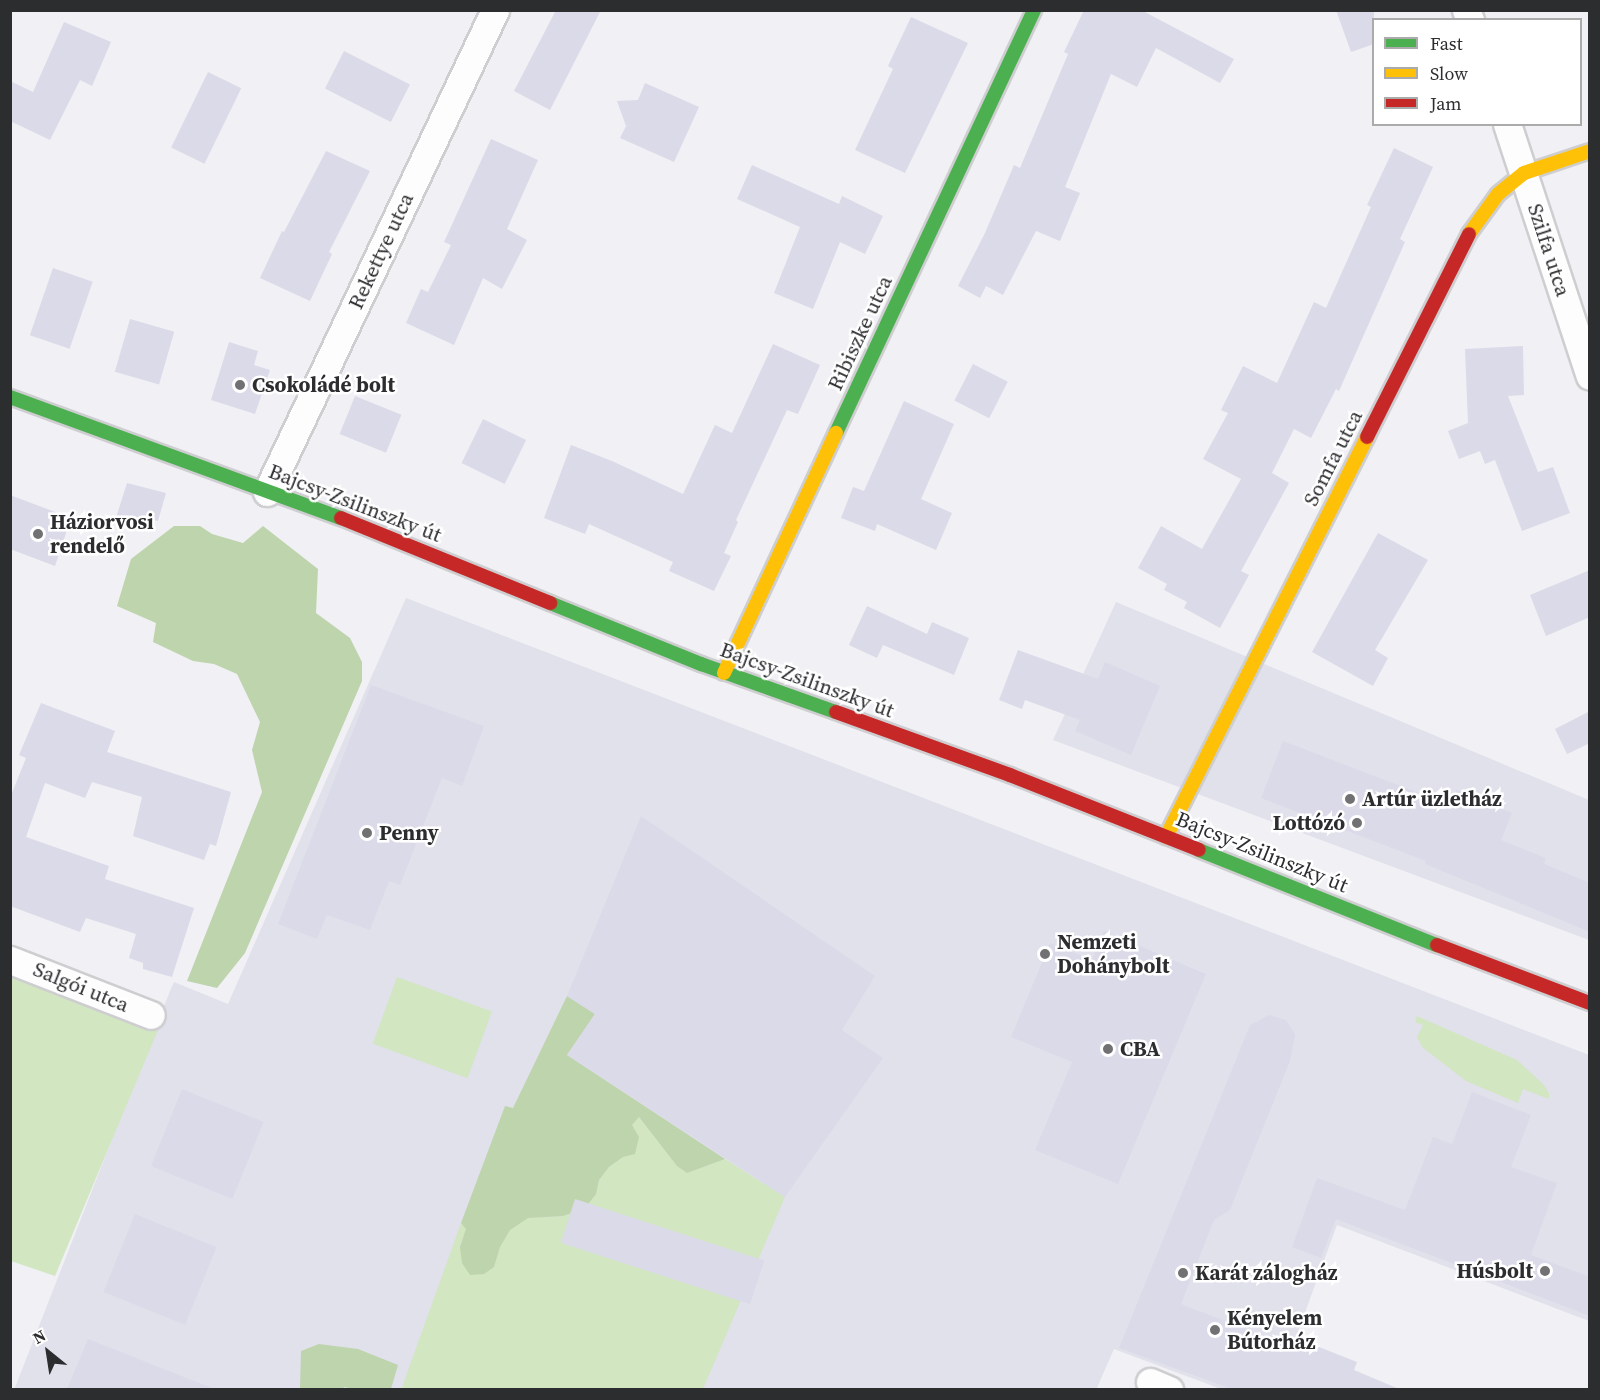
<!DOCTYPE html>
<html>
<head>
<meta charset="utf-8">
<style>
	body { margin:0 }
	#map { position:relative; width:1600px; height:1400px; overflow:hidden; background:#f0f0f5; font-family:"Source Serif 4",serif }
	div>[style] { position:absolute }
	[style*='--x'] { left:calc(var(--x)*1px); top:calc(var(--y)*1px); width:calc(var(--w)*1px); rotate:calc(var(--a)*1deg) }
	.built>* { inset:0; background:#e0e1eb }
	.green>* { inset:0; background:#d1e6c1; transform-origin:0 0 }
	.forest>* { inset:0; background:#bed4ac }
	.building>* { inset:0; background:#dbdae8; transform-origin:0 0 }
	.roads { filter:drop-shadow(2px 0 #ceced1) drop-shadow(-2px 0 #ceced1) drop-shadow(0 2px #ceced1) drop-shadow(0 -2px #ceced1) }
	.street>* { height:27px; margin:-13.5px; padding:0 13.5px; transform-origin:13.5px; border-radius:13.5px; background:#fdfdfe }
	.fast>* { height:14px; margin:-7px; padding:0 7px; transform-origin:7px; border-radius:7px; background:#4caf50 }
	.slow>* { height:14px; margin:-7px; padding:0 7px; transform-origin:7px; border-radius:7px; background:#ffc107 }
	.jam>* { height:14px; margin:-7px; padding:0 7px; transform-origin:7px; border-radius:7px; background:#c62828 }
	.dots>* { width:16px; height:16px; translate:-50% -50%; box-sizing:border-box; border:3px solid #fff; border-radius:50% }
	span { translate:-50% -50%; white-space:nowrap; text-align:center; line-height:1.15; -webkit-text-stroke:5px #fff; paint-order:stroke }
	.street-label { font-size:21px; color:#2c2d2f }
	.poi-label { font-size:21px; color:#2c2d2f; font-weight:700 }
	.left { translate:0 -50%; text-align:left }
	.right { translate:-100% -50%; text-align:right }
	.frame { position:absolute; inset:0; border:12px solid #2c2d2f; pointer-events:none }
	.legend { position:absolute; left:1372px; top:18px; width:210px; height:108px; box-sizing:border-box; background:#fff; border:2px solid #ababac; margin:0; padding:8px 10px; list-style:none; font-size:18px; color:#2c2d2f }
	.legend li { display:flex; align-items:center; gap:12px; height:30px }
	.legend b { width:30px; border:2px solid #ababac }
	.north { position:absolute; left:18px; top:1322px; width:60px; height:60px; -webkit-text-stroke:4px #fff; paint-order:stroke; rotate:330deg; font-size:16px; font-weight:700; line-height:24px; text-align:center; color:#2c2d2f }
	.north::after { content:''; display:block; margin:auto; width:21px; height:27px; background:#2c2d2f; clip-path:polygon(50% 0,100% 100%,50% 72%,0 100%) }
</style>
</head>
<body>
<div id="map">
	<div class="built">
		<div style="clip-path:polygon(406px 598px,1589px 1055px,1589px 1321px,1337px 1225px,1277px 1389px,1221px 1389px,1114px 1349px,1096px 1390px,14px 1390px,170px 991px,174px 982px,228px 1004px)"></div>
		<div style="clip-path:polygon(1116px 602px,1589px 800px,1589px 940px,1053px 740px)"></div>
	</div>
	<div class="green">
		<div style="clip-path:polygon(10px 975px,158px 1030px,55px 1276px,11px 1261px)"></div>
		<div style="left:397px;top:977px;width:101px;height:71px;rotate:20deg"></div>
		<div style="clip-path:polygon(1417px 1016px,1517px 1060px,1543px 1084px,1549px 1093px,1549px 1099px,1523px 1089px,1518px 1103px,1466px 1081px,1422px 1047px,1417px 1037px,1423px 1025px,1415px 1022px)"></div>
		<div style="clip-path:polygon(639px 1117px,677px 1166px,687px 1173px,725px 1159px,785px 1197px,703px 1389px,401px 1390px,461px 1223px,467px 1229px,460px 1247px,494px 1267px,500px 1247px,509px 1230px,527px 1218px,563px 1216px,596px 1194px,599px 1180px,609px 1167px,623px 1157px,632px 1125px)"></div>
	</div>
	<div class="forest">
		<div style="clip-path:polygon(174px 526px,200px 526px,212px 534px,243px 543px,263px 526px,318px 569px,316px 613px,350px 638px,362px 662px,362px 681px,245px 953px,217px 988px,187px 981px,262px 792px,252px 750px,260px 722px,237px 674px,214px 664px,193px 661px,153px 642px,156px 623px,117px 606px,131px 559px)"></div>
		<div style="clip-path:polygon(567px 996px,595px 1014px,567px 1055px,725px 1159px,687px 1173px,677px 1166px,639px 1117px,632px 1125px,639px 1137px,635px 1154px,623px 1157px,609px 1167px,599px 1180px,596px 1194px,585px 1208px,563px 1216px,528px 1218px,510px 1230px,500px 1247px,494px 1267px,484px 1274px,470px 1275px,462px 1263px,460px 1247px,466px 1229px,461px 1223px,505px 1106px,513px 1108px)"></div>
		<div style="clip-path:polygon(319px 1344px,358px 1349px,398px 1365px,391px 1389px,352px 1389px,345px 1387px,341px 1389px,300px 1389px,301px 1351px)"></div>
	</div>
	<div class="building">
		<div style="clip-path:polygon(556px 10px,601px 10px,550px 110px,514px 91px)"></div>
		<div style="clip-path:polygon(1084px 10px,1141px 10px,1234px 59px,1220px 83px,1156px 48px,1137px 87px,1111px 74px,1065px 187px,1080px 193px,1060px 241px,1036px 231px,1003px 295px,986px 286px,980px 298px,958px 286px,985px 233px,1014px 165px,1020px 168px,1068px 54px,1064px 52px)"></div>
		<div style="clip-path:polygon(1336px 10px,1374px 10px,1374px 44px,1351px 52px)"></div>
		<div style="clip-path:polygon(911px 17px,968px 43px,905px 173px,855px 150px,893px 69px,888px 66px)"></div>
		<div style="clip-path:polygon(64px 22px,111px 42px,92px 86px,80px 80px,50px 140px,10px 121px,10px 81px,33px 92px)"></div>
		<div style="left:344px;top:51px;width:74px;height:42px;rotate:27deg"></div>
		<div style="left:208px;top:72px;width:37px;height:84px;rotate:26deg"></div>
		<div style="clip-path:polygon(645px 83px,699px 107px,674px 162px,620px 138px,626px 126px,617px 101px,638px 100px)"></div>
		<div style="clip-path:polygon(491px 139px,538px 160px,507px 229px,527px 240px,502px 289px,483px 278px,454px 345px,406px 323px,421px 289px,428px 292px,451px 245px,444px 242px)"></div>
		<div style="clip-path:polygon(1394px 148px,1433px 167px,1400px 239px,1405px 242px,1339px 391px,1336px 389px,1311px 438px,1294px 429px,1272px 473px,1289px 483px,1241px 571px,1249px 575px,1220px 628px,1184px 608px,1187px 602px,1164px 590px,1167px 584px,1138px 568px,1161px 526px,1202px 549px,1241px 479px,1203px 459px,1228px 413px,1221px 410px,1243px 366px,1277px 383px,1314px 302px,1326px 308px,1371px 207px,1367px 205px)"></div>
		<div style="clip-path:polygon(326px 151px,370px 171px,329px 252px,332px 254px,310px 301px,260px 278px,282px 231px,284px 232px)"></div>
		<div style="clip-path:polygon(752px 165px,839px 204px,842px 196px,883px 216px,865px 254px,840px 242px,813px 309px,774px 293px,800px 227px,737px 199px)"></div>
		<div style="left:53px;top:268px;width:42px;height:71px;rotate:19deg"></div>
		<div style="left:130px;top:319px;width:46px;height:55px;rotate:16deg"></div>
		<div style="clip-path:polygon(229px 342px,258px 351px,254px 365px,270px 370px,255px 414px,211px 400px)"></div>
		<div style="clip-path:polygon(773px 344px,820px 365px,798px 414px,787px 410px,736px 520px,738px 522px,724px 553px,731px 556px,714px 591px,669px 571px,673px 562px,589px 524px,585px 534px,544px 518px,571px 445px,612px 461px,683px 494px,715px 425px,732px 433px)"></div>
		<div style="clip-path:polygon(1523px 346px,1524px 395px,1508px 396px,1538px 472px,1553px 467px,1570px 513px,1522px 531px,1495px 460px,1485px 464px,1480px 451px,1459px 459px,1448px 431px,1468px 423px,1465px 349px)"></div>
		<div style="left:973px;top:364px;width:39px;height:41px;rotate:27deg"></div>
		<div style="left:355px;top:396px;width:50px;height:41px;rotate:22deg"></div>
		<div style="clip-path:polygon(904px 401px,954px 424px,921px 499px,952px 513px,936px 550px,877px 524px,875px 531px,841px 518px,853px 487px,864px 491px)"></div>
		<div style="left:483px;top:419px;width:48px;height:49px;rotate:26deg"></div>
		<div style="clip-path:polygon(127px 483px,166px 493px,158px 521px,146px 518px,141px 531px,115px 521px)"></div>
		<div style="clip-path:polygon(10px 495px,71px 518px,55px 566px,10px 549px)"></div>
		<div style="clip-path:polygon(1378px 533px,1428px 560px,1375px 650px,1388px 658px,1373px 686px,1312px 652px)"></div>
		<div style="clip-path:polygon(1590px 570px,1590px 617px,1546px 636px,1530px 595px)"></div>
		<div style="clip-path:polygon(867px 606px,927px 634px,932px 622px,969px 638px,954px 675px,883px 645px,877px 658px,849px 645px)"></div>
		<div style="clip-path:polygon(1018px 650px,1098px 679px,1105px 662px,1160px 686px,1131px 755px,1075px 731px,1080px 720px,1025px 700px,1022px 709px,999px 700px)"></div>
		<div style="clip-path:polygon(371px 685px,484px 726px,462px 786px,442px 778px,400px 885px,389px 881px,370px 930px,327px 915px,317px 939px,278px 924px)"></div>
		<div style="clip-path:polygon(41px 703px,115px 731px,107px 752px,231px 792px,216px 846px,210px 844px,204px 860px,133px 836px,142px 797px,92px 782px,85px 798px,45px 783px,26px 837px,109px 866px,105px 879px,194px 908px,172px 977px,143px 969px,143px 963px,129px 958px,136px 934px,86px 918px,80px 932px,10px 906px,10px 798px,26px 758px,19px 755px)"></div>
		<div style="clip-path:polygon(1590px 711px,1590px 743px,1567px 754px,1555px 729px)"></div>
		<div style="clip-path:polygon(1283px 741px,1450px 805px,1456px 790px,1512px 813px,1501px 840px,1546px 858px,1544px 864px,1590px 883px,1590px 932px,1425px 864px,1426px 861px,1261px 798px)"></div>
		<div style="clip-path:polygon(641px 816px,875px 976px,842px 1030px,883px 1058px,785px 1197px,567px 1055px,595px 1014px,567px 996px)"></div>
		<div style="clip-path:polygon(1104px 931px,1206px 974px,1118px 1184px,1035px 1150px,1072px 1062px,1011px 1037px,1050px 943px,1092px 960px)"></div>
		<div style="clip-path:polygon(1269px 1015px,1286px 1020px,1295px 1034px,1290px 1061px,1230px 1210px,1214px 1220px,1181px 1304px,1306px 1352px,1309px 1343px,1357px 1362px,1354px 1370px,1399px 1389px,1232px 1389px,1119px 1348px,1250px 1025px)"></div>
		<div style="left:182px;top:1089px;width:88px;height:83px;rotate:22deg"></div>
		<div style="clip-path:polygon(1472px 1092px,1531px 1115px,1511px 1167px,1557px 1183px,1531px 1255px,1590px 1277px,1590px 1316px,1336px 1219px,1321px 1258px,1292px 1247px,1317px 1178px,1405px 1210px,1433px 1137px,1452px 1144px)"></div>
		<div style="left:575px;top:1199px;width:199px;height:46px;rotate:18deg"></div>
		<div style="left:135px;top:1214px;width:88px;height:84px;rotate:22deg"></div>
		<div style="clip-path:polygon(88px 1339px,212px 1388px,211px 1389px,67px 1389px)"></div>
	</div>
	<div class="roads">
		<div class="street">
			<div style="--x:1466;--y:10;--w:11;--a:68"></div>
			<div style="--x:1507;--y:124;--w:265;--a:71.8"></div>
			<div style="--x:267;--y:492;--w:533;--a:-64.68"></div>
			<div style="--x:10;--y:960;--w:151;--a:21.3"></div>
			<div style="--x:1150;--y:1382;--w:21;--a:23"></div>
		</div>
		<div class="fast">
			<div style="--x:10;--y:397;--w:352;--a:20.1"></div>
			<div style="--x:836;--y:433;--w:467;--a:-64.9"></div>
			<div style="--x:550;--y:603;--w:163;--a:22"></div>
			<div style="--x:701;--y:664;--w:143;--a:19.6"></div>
			<div style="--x:1199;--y:850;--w:256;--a:21.8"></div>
		</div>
		<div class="slow">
			<div style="--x:1469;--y:234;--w:49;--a:-54.1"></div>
			<div style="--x:1498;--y:194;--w:33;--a:-39"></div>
			<div style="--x:1524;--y:173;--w:70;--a:-18.4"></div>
			<div style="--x:724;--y:673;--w:265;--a:-65"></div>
			<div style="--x:1166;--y:837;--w:448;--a:-63.3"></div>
		</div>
		<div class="jam">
			<div style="--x:1367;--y:437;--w:227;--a:-63.3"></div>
			<div style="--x:341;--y:518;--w:226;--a:22.1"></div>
			<div style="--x:836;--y:712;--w:185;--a:19.9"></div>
			<div style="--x:1010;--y:775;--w:203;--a:21.6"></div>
			<div style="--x:1437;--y:945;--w:164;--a:20.8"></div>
		</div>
	</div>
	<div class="dots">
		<div style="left:240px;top:385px;background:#717174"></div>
		<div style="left:38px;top:534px;background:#717174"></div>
		<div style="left:1350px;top:799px;background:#717174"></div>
		<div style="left:1357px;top:823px;background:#717174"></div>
		<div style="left:367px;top:833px;background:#717174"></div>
		<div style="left:1045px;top:954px;background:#717174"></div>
		<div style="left:1108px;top:1049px;background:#717174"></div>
		<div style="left:1545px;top:1271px;background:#717174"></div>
		<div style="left:1183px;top:1273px;background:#717174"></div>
		<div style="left:1215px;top:1330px;background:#717174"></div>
	</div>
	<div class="street-label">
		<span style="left:1549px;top:250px;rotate:72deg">Szilfa utca</span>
		<span style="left:381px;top:251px;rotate:-65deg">Rekettye utca</span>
		<span style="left:860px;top:333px;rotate:-65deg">Ribiszke utca</span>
		<span style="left:1333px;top:458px;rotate:-63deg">Somfa utca</span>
		<span style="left:355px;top:503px;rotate:21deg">Bajcsy-Zsilinszky út</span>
		<span style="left:807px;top:680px;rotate:20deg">Bajcsy-Zsilinszky út</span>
		<span style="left:1262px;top:852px;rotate:22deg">Bajcsy-Zsilinszky út</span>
		<span style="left:81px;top:987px;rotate:22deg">Salgói utca</span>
	</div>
	<div class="poi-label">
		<span class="left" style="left:252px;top:385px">Csokoládé bolt</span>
		<span class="left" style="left:50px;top:534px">Háziorvosi<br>rendelő</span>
		<span class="left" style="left:1362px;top:799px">Artúr üzletház</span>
		<span class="right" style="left:1345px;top:823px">Lottózó</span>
		<span class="left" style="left:379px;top:833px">Penny</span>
		<span class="left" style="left:1057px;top:954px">Nemzeti<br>Dohánybolt</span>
		<span class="left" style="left:1120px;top:1049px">CBA</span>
		<span class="right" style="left:1533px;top:1271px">Húsbolt</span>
		<span class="left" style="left:1195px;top:1273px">Karát zálogház</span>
		<span class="left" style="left:1227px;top:1330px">Kényelem<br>Bútorház</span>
	</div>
	<div class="frame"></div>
	<ul class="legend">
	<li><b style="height:8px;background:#4caf50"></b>Fast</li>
	<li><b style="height:8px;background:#ffc107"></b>Slow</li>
	<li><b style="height:8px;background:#c62828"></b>Jam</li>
	</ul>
	<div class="north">N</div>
</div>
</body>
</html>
